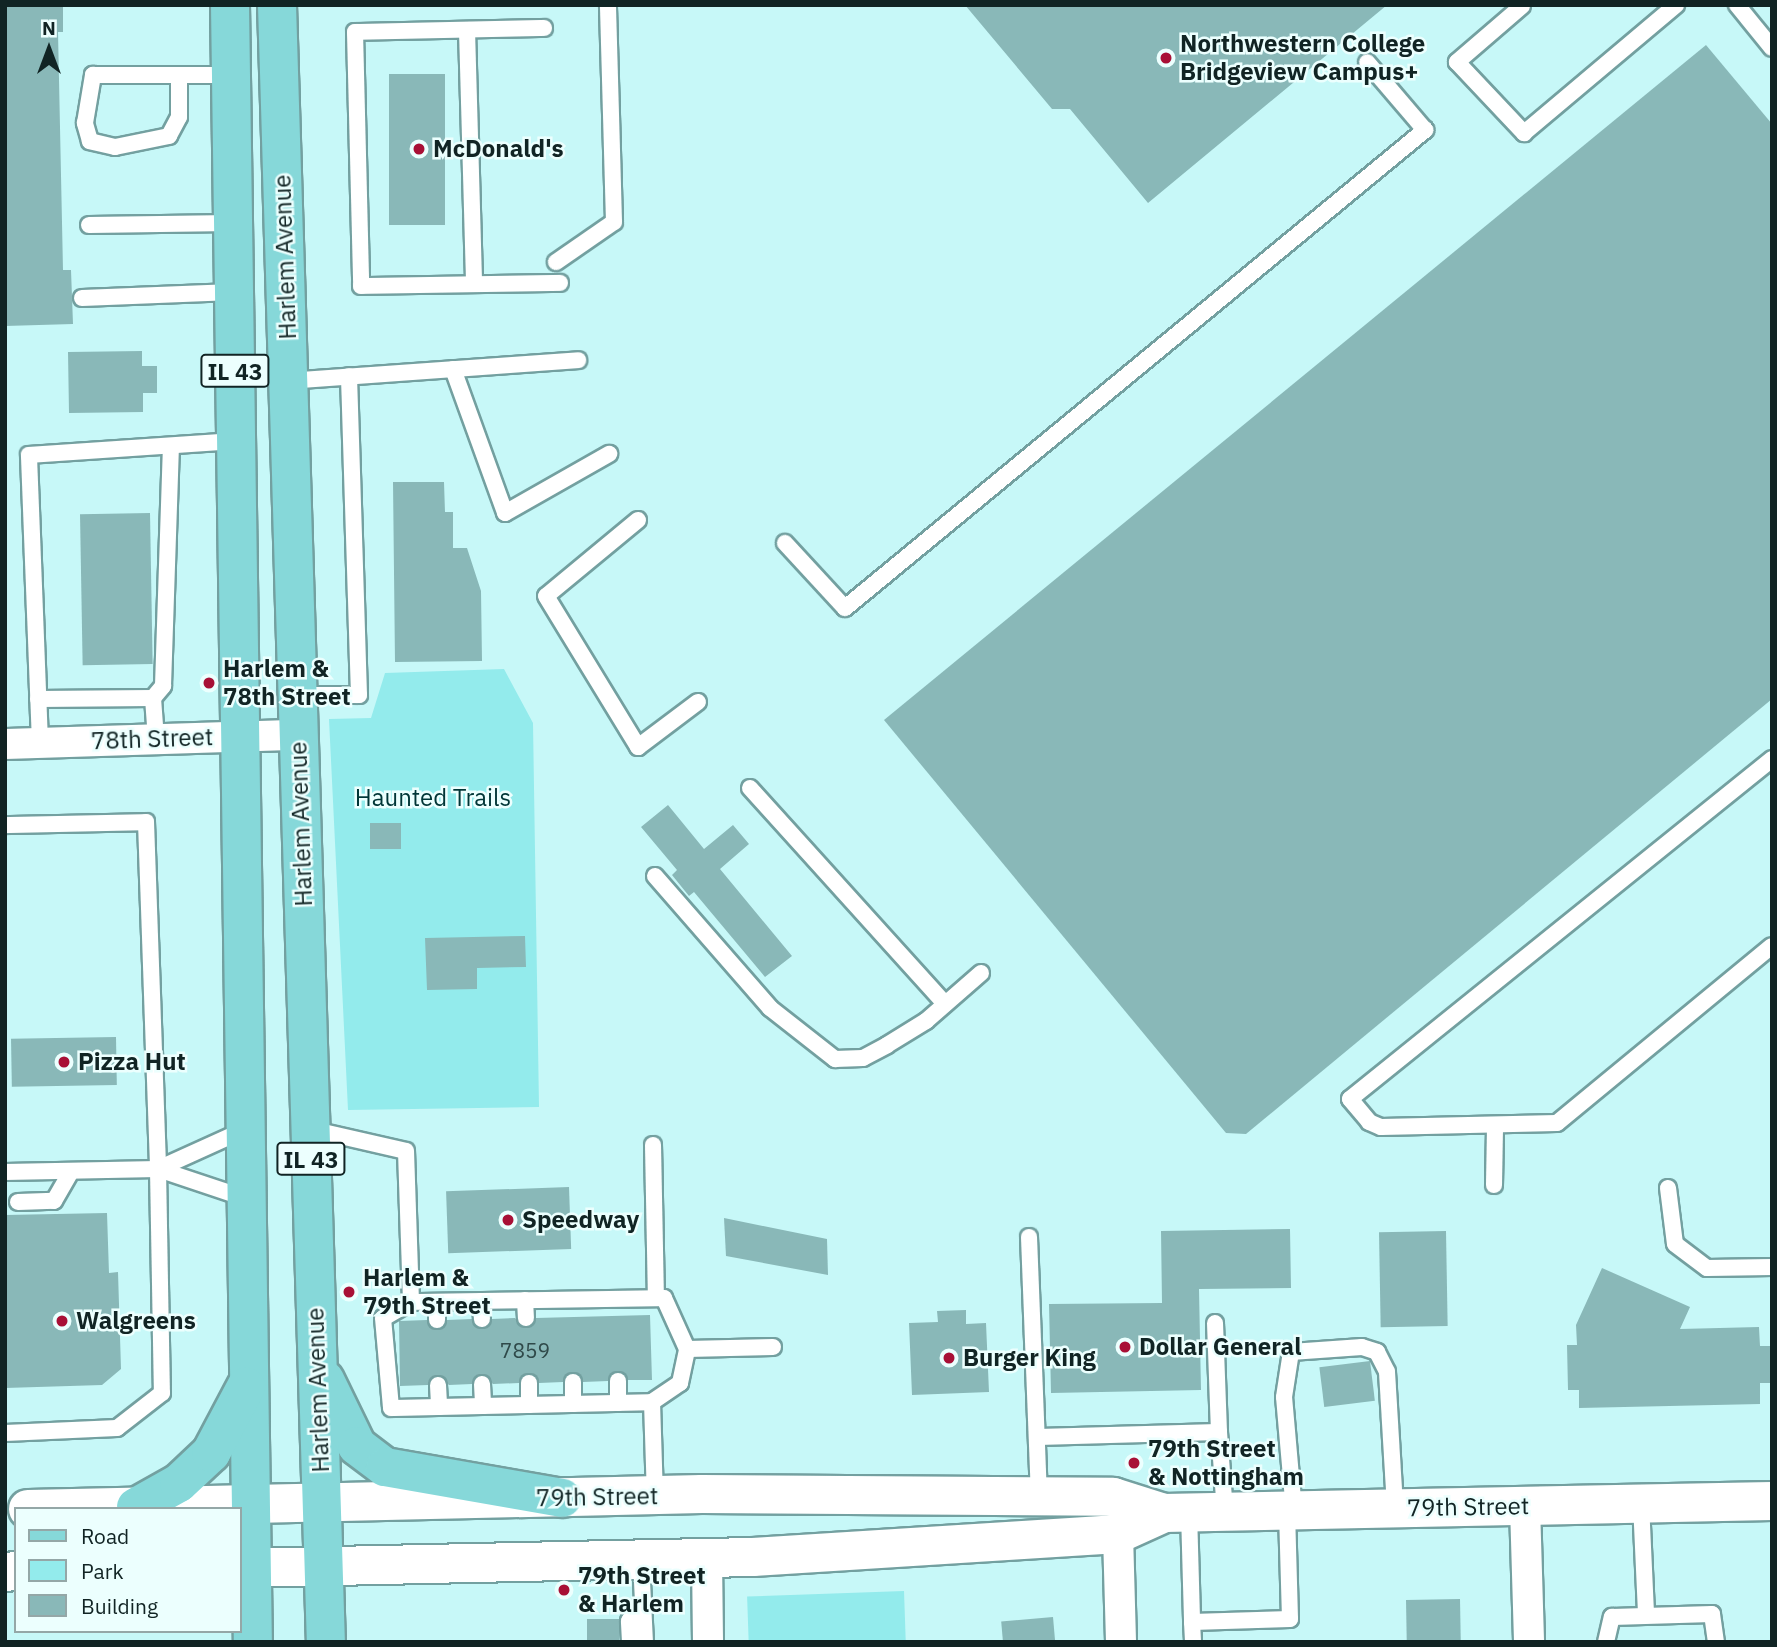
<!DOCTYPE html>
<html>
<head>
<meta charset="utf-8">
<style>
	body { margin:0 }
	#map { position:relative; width:1777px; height:1647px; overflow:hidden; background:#c7f8f8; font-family:"IBM Plex Sans",sans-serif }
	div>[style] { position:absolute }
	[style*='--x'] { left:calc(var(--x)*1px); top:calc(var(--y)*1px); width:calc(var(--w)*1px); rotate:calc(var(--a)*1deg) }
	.green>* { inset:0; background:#93ebec; transform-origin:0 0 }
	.building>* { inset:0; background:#89b8b8; transform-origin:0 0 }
	.roads { filter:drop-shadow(2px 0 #73a0a0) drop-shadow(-2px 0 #73a0a0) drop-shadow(0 2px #73a0a0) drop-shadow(0 -2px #73a0a0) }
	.service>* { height:16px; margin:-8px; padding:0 8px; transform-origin:8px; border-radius:8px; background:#fff }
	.minor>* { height:30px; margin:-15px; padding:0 15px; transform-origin:15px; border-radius:15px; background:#fff }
	.secondary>* { height:38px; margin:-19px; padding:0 19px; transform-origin:19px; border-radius:19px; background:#fff }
	.primary>* { height:38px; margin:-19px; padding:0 19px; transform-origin:19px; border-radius:19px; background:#86d8d9 }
	.dots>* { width:19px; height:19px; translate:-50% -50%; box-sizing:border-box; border:4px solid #ecfffe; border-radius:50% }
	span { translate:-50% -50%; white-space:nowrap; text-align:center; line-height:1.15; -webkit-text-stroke:5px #ecfffe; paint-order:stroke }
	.number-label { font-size:21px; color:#2f4949 }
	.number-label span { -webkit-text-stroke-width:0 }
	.shield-label span { padding:2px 5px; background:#ecfffe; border:2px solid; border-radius:5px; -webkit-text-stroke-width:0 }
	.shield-label { font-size:23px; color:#112424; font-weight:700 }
	.poi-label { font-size:24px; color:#112424; font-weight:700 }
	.left { translate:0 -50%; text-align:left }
	.street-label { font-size:24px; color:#112424 }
	.park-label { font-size:24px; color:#003637 }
	.frame { position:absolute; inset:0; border:7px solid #112424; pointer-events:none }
	.legend { position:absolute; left:14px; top:1507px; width:228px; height:126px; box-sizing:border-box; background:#ecfffe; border:2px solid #94a7a7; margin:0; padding:9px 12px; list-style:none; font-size:21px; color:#112424 }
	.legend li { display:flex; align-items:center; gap:14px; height:35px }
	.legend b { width:35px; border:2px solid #94a7a7 }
	.north { position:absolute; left:14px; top:14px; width:70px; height:70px; -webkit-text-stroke:5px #ecfffe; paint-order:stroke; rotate:0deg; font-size:19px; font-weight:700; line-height:28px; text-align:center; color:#112424 }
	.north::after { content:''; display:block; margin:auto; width:24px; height:32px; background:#112424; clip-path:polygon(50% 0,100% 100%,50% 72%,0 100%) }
</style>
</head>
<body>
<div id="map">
	<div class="green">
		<div style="clip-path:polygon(504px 669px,533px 723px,539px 1107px,348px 1110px,329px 719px,371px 718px,385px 673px)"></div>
		<div style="left:904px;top:1591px;width:51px;height:157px;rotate:88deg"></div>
	</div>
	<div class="building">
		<div style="clip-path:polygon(5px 5px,63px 5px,63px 32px,58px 32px,63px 270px,71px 270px,73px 324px,5px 326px)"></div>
		<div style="clip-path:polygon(965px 5px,1387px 5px,1148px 203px,1070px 109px,1052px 109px)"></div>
		<div style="clip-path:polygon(1706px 45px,1772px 124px,1772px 699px,1246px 1134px,1226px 1133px,884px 720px)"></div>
		<div style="left:389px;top:74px;width:56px;height:151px"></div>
		<div style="clip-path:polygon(142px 351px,142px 366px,157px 366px,157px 393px,143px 393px,143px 412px,69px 413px,68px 352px)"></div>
		<div style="clip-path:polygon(393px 482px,444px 482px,445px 512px,453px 512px,453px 548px,467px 548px,481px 591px,482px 661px,395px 662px)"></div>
		<div style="left:150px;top:513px;width:151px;height:70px;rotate:89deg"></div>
		<div style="clip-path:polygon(668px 805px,704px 849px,733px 825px,749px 844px,720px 869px,792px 956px,765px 977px,694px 892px,689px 896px,672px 875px,677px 870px,641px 827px)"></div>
		<div style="left:370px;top:823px;width:31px;height:26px"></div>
		<div style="clip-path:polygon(525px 936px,526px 967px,477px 968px,477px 989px,427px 990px,425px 938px)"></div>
		<div style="left:116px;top:1037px;width:48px;height:105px;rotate:89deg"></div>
		<div style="left:569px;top:1187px;width:62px;height:123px;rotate:88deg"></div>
		<div style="clip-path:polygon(107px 1213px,109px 1273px,118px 1272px,121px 1369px,102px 1385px,5px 1388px,5px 1215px)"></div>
		<div style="clip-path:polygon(724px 1218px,827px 1239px,828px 1275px,726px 1256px)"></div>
		<div style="clip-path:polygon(1290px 1229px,1291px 1288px,1199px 1289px,1201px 1390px,1051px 1393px,1049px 1304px,1162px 1303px,1161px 1231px)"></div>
		<div style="left:1446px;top:1231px;width:95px;height:67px;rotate:89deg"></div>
		<div style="clip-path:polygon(1602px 1268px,1690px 1307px,1680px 1329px,1759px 1327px,1760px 1346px,1771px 1346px,1772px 1361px,1772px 1383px,1760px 1383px,1760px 1404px,1579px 1408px,1579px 1390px,1568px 1390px,1567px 1345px,1577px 1345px,1576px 1325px)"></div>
		<div style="clip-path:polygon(966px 1310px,966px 1324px,986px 1323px,989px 1392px,912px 1395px,909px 1323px,938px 1322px,937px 1311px)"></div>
		<div style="clip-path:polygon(650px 1315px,652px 1380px,628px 1380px,617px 1371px,608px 1381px,583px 1382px,572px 1372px,563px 1382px,539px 1383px,528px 1373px,519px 1383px,493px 1384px,482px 1374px,472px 1384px,449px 1385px,438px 1375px,428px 1385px,400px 1386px,399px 1321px,427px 1320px,438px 1330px,447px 1320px,472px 1319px,482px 1329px,492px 1319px,515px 1318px,526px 1328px,536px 1318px)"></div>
		<div style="left:1370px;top:1361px;width:40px;height:51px;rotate:83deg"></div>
		<div style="left:1460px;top:1599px;width:43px;height:54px;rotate:89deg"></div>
		<div style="left:1053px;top:1617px;width:25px;height:52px;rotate:85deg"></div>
		<div style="left:619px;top:1619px;width:23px;height:32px;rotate:90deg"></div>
	</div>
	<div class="roads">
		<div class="service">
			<div style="--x:1737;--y:5;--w:55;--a:50.9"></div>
			<div style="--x:1522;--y:6;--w:86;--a:139.3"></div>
			<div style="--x:1457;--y:62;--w:98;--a:46.7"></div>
			<div style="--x:1524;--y:133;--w:199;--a:-40.1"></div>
			<div style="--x:544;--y:28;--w:189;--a:178.8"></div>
			<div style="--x:355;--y:32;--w:254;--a:88.6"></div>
			<div style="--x:361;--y:286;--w:199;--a:-0.9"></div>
			<div style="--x:467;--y:30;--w:254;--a:88.4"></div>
			<div style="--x:179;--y:75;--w:42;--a:90"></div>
			<div style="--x:179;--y:117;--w:21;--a:118"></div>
			<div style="--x:169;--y:136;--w:55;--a:168.5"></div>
			<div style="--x:115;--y:147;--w:26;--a:-167"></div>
			<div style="--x:90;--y:141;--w:19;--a:-106"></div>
			<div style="--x:85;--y:123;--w:49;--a:-80.5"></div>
			<div style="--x:93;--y:75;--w:138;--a:0"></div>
			<div style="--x:89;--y:225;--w:143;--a:-0.8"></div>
			<div style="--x:556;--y:262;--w:70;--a:-34.6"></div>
			<div style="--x:614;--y:222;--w:217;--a:-91.6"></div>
			<div style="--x:82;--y:298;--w:151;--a:-2.3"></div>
			<div style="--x:453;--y:369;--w:153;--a:70.1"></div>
			<div style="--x:505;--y:513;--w:120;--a:-29.6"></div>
			<div style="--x:288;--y:381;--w:291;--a:-4.1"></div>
			<div style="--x:638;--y:520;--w:119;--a:140.4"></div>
			<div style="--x:546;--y:596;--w:177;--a:58.6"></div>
			<div style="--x:638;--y:747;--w:75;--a:-36.9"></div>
			<div style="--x:785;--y:543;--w:88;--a:47.3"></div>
			<div style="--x:845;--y:608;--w:752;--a:-39.49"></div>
			<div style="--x:1425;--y:130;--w:89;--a:-130.5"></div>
			<div style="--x:298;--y:695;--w:61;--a:0"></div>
			<div style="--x:359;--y:695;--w:319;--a:-91.8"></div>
			<div style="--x:38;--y:699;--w:115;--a:-0.5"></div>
			<div style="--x:156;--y:739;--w:41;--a:-94.2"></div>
			<div style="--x:153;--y:698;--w:16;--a:-50"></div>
			<div style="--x:163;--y:686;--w:240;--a:-88.1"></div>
			<div style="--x:40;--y:743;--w:288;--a:-92.2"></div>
			<div style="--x:29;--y:455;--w:206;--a:-3.9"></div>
			<div style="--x:1772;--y:759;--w:542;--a:141.14"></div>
			<div style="--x:1350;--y:1099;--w:30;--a:50"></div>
			<div style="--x:1369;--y:1122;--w:13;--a:23"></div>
			<div style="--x:1381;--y:1127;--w:176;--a:-1.3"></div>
			<div style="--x:1557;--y:1123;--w:278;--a:-39.5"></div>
			<div style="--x:750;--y:788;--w:291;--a:47.9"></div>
			<div style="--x:5;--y:825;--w:141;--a:-1.2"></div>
			<div style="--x:146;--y:822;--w:347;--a:88"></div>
			<div style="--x:655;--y:876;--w:175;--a:48.9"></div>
			<div style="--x:770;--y:1008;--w:83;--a:38.1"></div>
			<div style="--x:835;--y:1059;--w:28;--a:-2"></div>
			<div style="--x:863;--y:1058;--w:27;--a:-28"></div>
			<div style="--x:887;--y:1045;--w:46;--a:-31.6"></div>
			<div style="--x:926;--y:1021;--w:73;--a:-41.1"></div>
			<div style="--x:310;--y:1129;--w:98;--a:12.9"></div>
			<div style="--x:406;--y:1151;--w:151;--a:88.1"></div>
			<div style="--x:411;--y:1302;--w:253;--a:-0.9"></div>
			<div style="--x:664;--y:1298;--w:56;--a:65.7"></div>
			<div style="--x:687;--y:1349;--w:86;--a:-1.3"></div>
			<div style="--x:244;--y:1130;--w:94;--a:155.6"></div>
			<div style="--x:158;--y:1169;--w:92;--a:18.4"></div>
			<div style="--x:653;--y:1145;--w:153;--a:88.9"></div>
			<div style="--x:5;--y:1172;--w:153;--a:-1.1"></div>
			<div style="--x:158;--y:1169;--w:224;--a:89"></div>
			<div style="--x:162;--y:1393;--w:57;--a:142.1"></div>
			<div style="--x:117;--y:1428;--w:112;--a:177.4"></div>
			<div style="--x:1494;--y:1185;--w:57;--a:-89"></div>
			<div style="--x:1668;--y:1188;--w:56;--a:82.9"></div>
			<div style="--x:1675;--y:1244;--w:40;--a:37"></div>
			<div style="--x:1707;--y:1268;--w:65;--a:-0.9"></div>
			<div style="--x:18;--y:1202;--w:36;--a:-2"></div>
			<div style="--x:54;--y:1201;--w:34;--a:-60"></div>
			<div style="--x:1029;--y:1237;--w:260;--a:87.8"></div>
			<div style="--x:525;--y:1300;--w:18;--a:87"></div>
			<div style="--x:481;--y:1301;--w:18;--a:87"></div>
			<div style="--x:411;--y:1302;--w:32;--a:150"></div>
			<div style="--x:383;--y:1318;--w:90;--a:84.9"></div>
			<div style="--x:391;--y:1408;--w:261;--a:-1.3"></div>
			<div style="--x:652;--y:1402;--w:93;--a:88.2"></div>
			<div style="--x:437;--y:1302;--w:18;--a:90"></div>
			<div style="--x:618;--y:1381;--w:22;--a:90"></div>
			<div style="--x:573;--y:1382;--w:22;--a:90"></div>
			<div style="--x:529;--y:1383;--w:22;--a:90"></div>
			<div style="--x:482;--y:1384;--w:22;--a:87"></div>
			<div style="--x:438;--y:1385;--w:22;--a:87"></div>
			<div style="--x:652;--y:1402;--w:34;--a:-34"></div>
			<div style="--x:680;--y:1383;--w:35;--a:-78"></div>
			<div style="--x:1219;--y:1432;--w:80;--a:85.7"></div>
			<div style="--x:1037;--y:1437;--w:182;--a:-1.6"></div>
			<div style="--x:1219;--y:1432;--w:109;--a:-92.1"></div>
			<div style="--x:1641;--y:1503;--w:112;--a:87.4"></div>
			<div style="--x:1294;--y:1511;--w:114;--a:-95"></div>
			<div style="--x:1284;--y:1397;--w:46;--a:-81.2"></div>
			<div style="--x:1291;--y:1352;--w:71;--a:-4"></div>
			<div style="--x:1362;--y:1347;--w:16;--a:18"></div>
			<div style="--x:1377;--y:1352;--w:22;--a:63"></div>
			<div style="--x:1387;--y:1372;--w:136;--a:86.6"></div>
			<div style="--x:1189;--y:1512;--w:110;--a:88.4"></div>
			<div style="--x:1192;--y:1622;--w:98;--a:-1.8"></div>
			<div style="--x:1290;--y:1619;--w:108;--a:-91.6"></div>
			<div style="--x:641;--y:1561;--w:81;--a:87.2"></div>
			<div style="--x:1192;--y:1622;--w:20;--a:87"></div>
			<div style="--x:630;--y:1642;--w:21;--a:-93"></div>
			<div style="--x:629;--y:1621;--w:25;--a:-56"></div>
			<div style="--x:1606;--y:1642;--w:26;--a:-77"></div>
			<div style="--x:1612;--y:1617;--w:100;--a:-1.7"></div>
			<div style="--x:1712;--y:1614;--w:28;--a:82"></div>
		</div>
		<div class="minor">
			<div style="--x:5;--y:744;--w:294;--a:-1.8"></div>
			<div style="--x:1525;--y:1506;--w:136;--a:88.3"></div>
			<div style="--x:1118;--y:1534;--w:108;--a:88.4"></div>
			<div style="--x:707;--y:1559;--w:83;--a:89.3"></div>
		</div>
		<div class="secondary">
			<div style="--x:28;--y:1509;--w:674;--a:-1.27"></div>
			<div style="--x:702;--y:1494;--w:411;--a:0.4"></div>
			<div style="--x:1113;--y:1497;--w:53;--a:17.4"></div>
			<div style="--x:1164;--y:1513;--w:608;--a:-1.13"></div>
			<div style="--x:240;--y:1568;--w:513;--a:-1.23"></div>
			<div style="--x:753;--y:1557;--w:366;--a:-3.6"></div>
			<div style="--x:1118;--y:1534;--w:51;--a:-24.5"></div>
			<div style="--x:5;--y:1572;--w:11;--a:-5"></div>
		</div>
		<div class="primary">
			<div style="--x:230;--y:5;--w:1637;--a:89.2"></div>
			<div style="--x:277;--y:5;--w:1638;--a:88.29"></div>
			<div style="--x:325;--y:1380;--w:73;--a:64.1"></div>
			<div style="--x:357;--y:1446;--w:35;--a:37"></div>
			<div style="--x:385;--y:1467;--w:180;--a:9.9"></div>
			<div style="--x:136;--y:1507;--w:49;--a:-29.2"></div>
			<div style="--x:179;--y:1483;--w:44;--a:-43.2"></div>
			<div style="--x:211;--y:1453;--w:75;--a:-62.1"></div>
		</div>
	</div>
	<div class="dots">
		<div style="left:1166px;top:58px;background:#a81036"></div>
		<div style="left:419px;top:149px;background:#a81036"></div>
		<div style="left:209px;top:683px;background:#a81036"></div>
		<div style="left:64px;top:1062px;background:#a81036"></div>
		<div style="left:508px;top:1220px;background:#a81036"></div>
		<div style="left:349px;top:1292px;background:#a81036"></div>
		<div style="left:62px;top:1321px;background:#a81036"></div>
		<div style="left:1125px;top:1347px;background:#a81036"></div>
		<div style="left:949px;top:1358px;background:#a81036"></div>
		<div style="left:1134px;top:1463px;background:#a81036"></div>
		<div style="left:564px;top:1590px;background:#a81036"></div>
	</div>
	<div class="number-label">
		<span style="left:525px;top:1350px">7859</span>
	</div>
	<div class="shield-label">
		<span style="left:235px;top:371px">IL 43</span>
		<span style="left:311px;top:1159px">IL 43</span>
	</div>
	<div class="poi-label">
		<span class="left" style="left:1180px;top:58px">Northwestern College<br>Bridgeview Campus+</span>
		<span class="left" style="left:433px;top:149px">McDonald's</span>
		<span class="left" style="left:223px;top:683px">Harlem &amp;<br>78th Street</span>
		<span class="left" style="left:78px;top:1062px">Pizza Hut</span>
		<span class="left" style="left:522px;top:1220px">Speedway</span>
		<span class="left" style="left:363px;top:1292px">Harlem &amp;<br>79th Street</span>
		<span class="left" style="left:76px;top:1321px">Walgreens</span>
		<span class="left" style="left:1139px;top:1347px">Dollar General</span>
		<span class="left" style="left:963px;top:1358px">Burger King</span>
		<span class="left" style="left:1148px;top:1463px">79th Street<br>&amp; Nottingham</span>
		<span class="left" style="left:578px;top:1590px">79th Street<br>&amp; Harlem</span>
	</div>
	<div class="street-label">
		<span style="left:285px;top:257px;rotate:-92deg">Harlem Avenue</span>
		<span style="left:152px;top:739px;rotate:-2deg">78th Street</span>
		<span style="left:301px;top:824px;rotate:-92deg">Harlem Avenue</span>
		<span style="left:318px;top:1390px;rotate:-92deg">Harlem Avenue</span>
		<span style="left:597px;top:1497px;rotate:-1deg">79th Street</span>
		<span style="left:1468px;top:1507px;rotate:-1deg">79th Street</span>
	</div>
	<div class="park-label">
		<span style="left:433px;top:798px">Haunted Trails</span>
	</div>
	<div class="frame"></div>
	<ul class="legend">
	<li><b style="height:9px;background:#86d8d9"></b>Road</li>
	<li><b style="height:19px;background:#93ebec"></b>Park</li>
	<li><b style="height:19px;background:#89b8b8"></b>Building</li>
	</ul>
	<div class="north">N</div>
</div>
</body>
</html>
